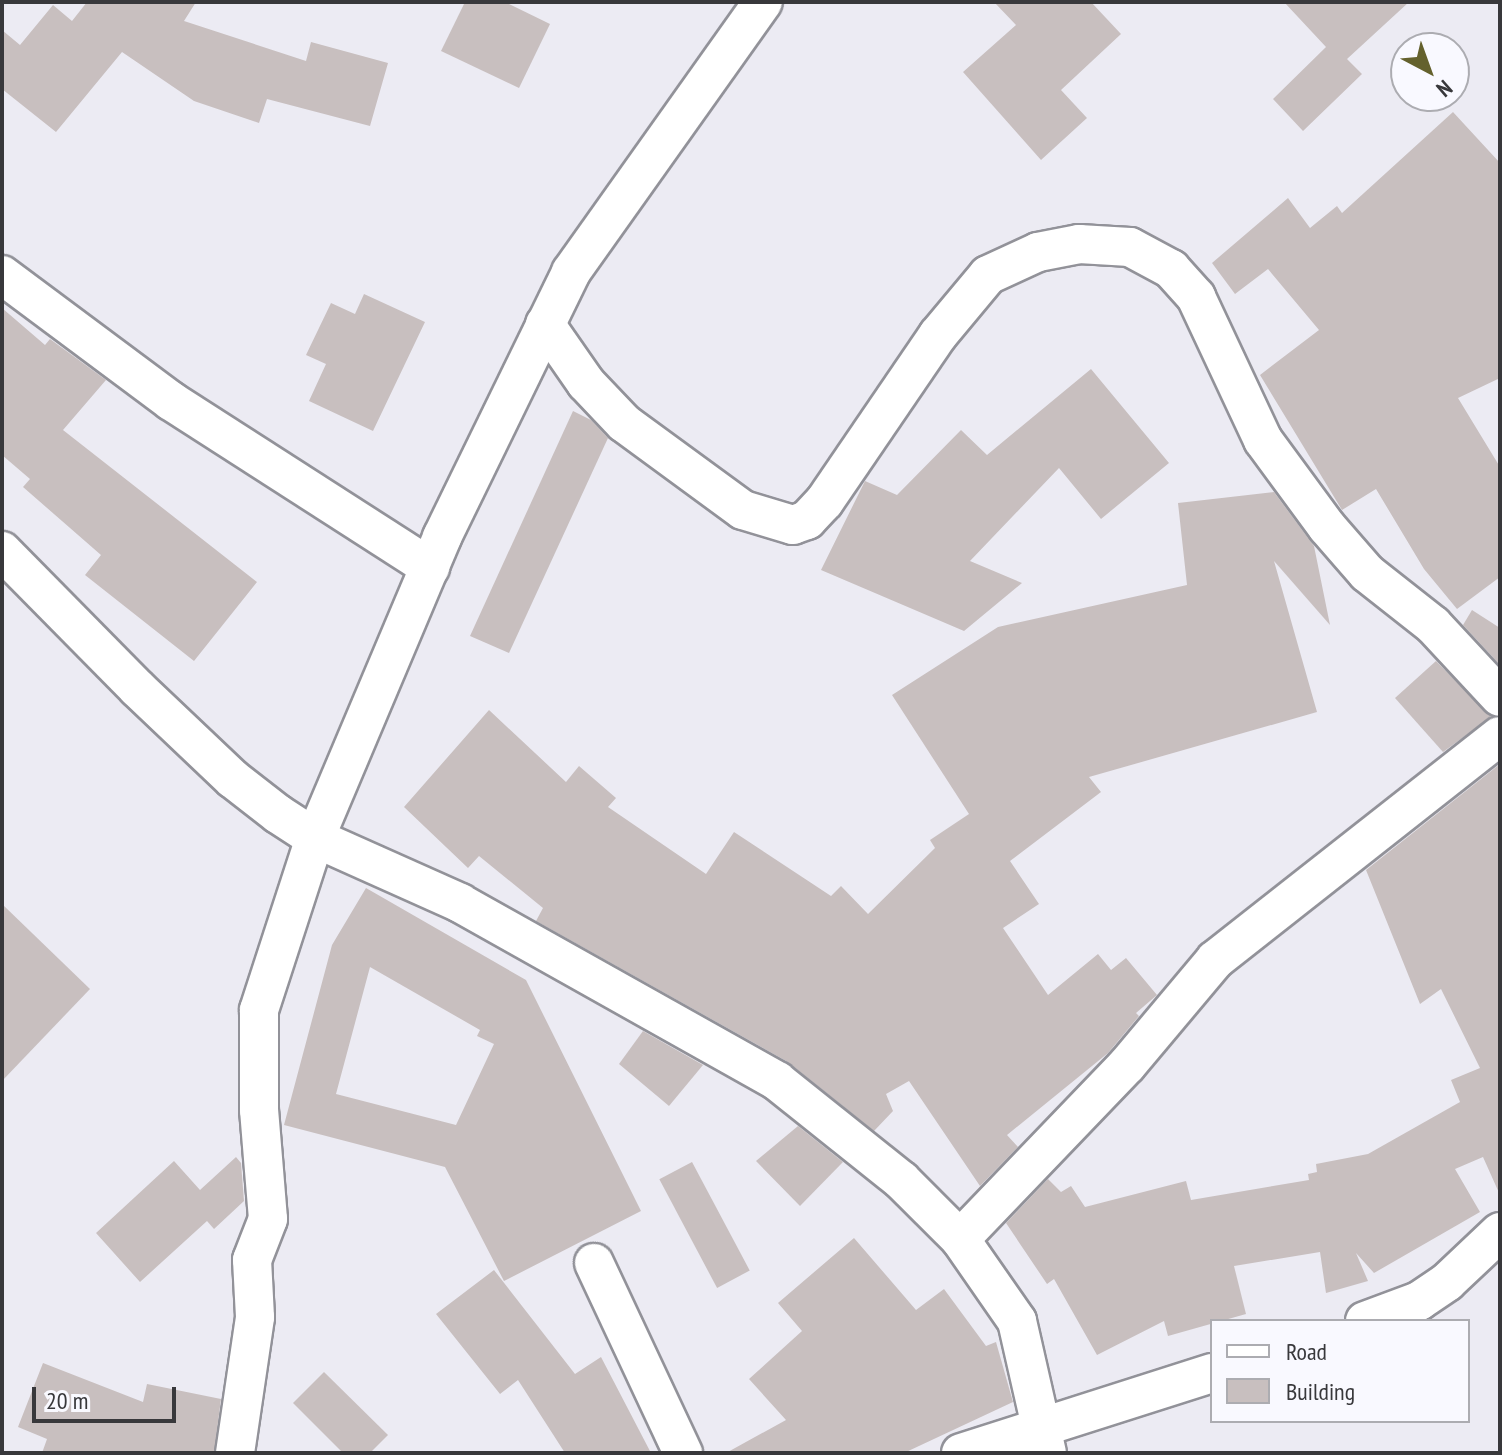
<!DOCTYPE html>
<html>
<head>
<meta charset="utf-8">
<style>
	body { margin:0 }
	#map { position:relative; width:1502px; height:1455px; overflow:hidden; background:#ecebf3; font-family:"PT Sans Narrow",sans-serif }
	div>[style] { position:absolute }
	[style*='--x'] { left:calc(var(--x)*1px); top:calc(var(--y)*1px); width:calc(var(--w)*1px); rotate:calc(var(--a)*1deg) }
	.building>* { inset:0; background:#c8bfbf; transform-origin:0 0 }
	.roads { filter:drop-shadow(2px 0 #929299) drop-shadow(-2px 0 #929299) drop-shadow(0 2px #929299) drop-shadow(0 -2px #929299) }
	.minor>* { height:38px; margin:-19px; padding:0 19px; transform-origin:19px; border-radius:19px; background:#fff }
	span { translate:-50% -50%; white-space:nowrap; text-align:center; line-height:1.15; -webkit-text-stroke:6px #f9f9ff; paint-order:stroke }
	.frame { position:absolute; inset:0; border:4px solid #38383b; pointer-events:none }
	.legend { position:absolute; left:1210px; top:1319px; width:260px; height:104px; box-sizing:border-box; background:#f9f9ff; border:2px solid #acacb1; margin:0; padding:10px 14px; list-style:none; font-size:24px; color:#38383b }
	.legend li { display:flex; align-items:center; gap:16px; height:40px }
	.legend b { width:40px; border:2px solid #acacb1 }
	.north { position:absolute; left:1390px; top:32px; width:80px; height:80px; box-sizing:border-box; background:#f9f9ff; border:2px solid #acacb1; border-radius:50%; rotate:139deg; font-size:22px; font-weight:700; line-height:32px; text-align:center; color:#38383b }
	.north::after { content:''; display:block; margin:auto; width:28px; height:36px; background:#64612d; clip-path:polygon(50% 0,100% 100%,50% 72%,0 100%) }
	.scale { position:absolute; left:32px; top:1387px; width:144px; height:36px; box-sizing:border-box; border:4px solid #38383b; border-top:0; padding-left:10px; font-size:24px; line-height:28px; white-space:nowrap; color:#38383b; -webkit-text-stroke:6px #f9f9ff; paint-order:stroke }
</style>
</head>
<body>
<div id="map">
	<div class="building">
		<div style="clip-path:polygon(87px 2px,196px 2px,184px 21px,306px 61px,311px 42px,388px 63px,370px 126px,267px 99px,259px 123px,194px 101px,122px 52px,56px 132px,2px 89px,2px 30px,20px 45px,53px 5px,72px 21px)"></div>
		<div style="clip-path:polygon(465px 2px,505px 2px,550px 24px,519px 88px,441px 51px)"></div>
		<div style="clip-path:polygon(994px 2px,1091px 2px,1121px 34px,1061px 90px,1087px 118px,1041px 160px,963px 72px,1016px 25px)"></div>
		<div style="clip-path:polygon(1284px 2px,1409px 2px,1347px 59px,1362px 74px,1303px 131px,1273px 99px,1326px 47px)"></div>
		<div style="clip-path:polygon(1453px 112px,1500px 163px,1500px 378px,1458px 398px,1500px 467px,1500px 577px,1457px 609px,1424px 569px,1376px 489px,1342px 510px,1260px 375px,1319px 330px,1268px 269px,1235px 294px,1212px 263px,1288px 198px,1310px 228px,1337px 206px,1342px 213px)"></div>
		<div style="clip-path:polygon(364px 294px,425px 322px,373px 431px,309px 401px,326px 364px,306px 355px,331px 303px,355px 314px)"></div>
		<div style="clip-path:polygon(2px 308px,45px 345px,50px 339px,106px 380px,63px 430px,257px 582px,194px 661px,85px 575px,101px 555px,23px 487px,30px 479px,2px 455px)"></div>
		<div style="clip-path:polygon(1091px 369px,1169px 463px,1101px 519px,1059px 468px,970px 561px,1022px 583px,964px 631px,821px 570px,865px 481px,897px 495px,961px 430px,987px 455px)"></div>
		<div style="clip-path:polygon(573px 411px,591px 420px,608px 438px,509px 653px,470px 636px)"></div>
		<div style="clip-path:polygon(1274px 492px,1314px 546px,1330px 625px,1274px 561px,1317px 712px,1089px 777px,1101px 792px,1010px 861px,1039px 904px,1003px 928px,1048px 995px,1098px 954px,1111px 970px,1126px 958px,1157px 995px,1136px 1013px,1139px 1016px,1108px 1053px,1007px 1135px,1018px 1147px,980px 1186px,909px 1081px,886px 1094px,893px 1111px,874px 1131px,788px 1062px,536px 921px,543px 908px,479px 856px,468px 868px,404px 807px,489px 710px,566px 782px,579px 766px,616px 798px,608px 807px,706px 874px,734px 832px,831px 896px,841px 886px,868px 914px,935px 848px,930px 840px,969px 814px,892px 695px,998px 627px,1187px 585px,1178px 503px)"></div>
		<div style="clip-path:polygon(1472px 610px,1500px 628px,1500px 665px,1463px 625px)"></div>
		<div style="clip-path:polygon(1436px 661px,1491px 717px,1443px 752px,1395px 698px)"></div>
		<div style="clip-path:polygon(1500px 764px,1500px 1195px,1483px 1157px,1455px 1169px,1480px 1212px,1374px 1273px,1356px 1253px,1368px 1281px,1326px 1293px,1320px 1252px,1234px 1266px,1246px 1314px,1168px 1336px,1164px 1321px,1097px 1355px,1054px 1279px,1047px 1284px,1006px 1223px,1048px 1179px,1061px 1192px,1071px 1186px,1085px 1207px,1186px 1181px,1191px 1200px,1309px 1180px,1308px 1174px,1317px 1172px,1316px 1164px,1368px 1154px,1460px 1102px,1451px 1080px,1480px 1068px,1441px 989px,1420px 1004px,1366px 870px)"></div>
		<div style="clip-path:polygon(evenodd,366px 888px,526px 980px,641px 1211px,504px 1281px,445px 1167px,284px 1125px,332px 945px,366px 888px,370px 967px,480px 1030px,477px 1036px,494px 1044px,456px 1125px,336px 1094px,370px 967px)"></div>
		<div style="clip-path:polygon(2px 904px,90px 989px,2px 1081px)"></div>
		<div style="clip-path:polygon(643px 1031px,703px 1065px,669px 1106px,619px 1064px)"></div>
		<div style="clip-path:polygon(798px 1126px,843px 1162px,800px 1206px,756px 1161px)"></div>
		<div style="clip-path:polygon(236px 1157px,241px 1163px,244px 1201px,214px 1229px,207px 1221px,140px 1282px,96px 1233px,174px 1161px,200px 1190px)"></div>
		<div style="left:692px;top:1162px;width:123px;height:37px;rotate:62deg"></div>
		<div style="clip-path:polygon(854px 1238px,916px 1310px,944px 1289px,986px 1346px,996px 1342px,1013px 1402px,904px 1453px,726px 1453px,786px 1420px,749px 1379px,802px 1331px,778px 1303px)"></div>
		<div style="clip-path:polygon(494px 1270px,575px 1374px,601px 1357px,651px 1453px,565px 1453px,518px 1380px,500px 1394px,436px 1314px)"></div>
		<div style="clip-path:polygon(43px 1363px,143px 1402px,147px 1384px,221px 1399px,214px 1453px,42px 1453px,47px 1439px,18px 1427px)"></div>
		<div style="clip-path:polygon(324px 1372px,388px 1435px,370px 1453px,343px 1453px,293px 1403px)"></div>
	</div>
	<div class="roads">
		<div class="minor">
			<div style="--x:2;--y:275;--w:211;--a:36.7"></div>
			<div style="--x:171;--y:401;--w:308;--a:32.7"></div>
			<div style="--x:545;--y:324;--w:72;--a:55.2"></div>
			<div style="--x:586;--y:383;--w:55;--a:46.5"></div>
			<div style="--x:624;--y:423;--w:147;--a:36.2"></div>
			<div style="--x:743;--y:510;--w:52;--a:16.7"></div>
			<div style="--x:793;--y:525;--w:15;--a:-20"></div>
			<div style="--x:807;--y:520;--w:25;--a:-47"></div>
			<div style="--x:824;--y:502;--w:202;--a:-55.7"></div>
			<div style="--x:938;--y:335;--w:78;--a:-50.2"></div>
			<div style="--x:988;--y:275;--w:55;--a:-24.7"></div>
			<div style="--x:1038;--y:252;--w:42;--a:-11"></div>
			<div style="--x:1079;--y:244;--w:51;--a:3.4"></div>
			<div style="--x:1130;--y:247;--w:47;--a:28.2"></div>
			<div style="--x:1171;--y:269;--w:38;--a:48"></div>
			<div style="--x:1196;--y:297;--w:158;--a:64.9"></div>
			<div style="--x:1263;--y:440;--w:108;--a:53.7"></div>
			<div style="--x:1327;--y:527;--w:61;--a:49"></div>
			<div style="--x:1367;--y:573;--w:84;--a:38.2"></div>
			<div style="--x:1433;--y:625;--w:98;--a:47.1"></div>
			<div style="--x:2;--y:551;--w:192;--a:45.4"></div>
			<div style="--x:137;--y:688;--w:132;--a:43.5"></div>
			<div style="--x:233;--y:779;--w:57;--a:37.9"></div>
			<div style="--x:278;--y:814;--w:44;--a:33"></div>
			<div style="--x:315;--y:838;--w:159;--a:24.1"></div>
			<div style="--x:460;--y:903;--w:364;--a:29.3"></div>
			<div style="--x:777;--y:1081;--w:159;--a:38.6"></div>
			<div style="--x:901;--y:1180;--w:83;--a:45"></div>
			<div style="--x:960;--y:1239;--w:100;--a:55.2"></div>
			<div style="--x:1017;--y:1321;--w:135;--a:77.2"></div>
			<div style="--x:960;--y:1239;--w:241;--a:-46.2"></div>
			<div style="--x:1127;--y:1065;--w:137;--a:-50"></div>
			<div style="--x:1215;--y:960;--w:362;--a:-38.2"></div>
			<div style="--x:594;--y:1263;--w:210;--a:64.9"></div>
			<div style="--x:1365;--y:1321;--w:58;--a:-20.3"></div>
			<div style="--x:1419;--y:1301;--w:34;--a:-34"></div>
			<div style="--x:1447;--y:1282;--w:73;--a:-43.3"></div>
			<div style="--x:235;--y:1453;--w:137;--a:-81.6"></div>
			<div style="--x:255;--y:1317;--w:57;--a:-93"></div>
			<div style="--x:252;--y:1260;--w:44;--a:-68.7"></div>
			<div style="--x:268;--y:1219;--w:109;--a:-94.7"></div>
			<div style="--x:259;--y:1110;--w:100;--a:-90"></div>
			<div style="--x:259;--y:1010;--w:181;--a:-72"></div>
			<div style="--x:315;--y:838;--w:327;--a:-67.1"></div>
			<div style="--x:442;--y:537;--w:295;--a:-64"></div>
			<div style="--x:571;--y:272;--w:331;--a:-54.6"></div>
			<div style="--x:961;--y:1453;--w:263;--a:-17.7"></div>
		</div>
	</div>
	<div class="frame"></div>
	<ul class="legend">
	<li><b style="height:10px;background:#fff"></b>Road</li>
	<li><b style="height:22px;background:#c8bfbf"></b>Building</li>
	</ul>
	<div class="north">N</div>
	<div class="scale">20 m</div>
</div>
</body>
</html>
